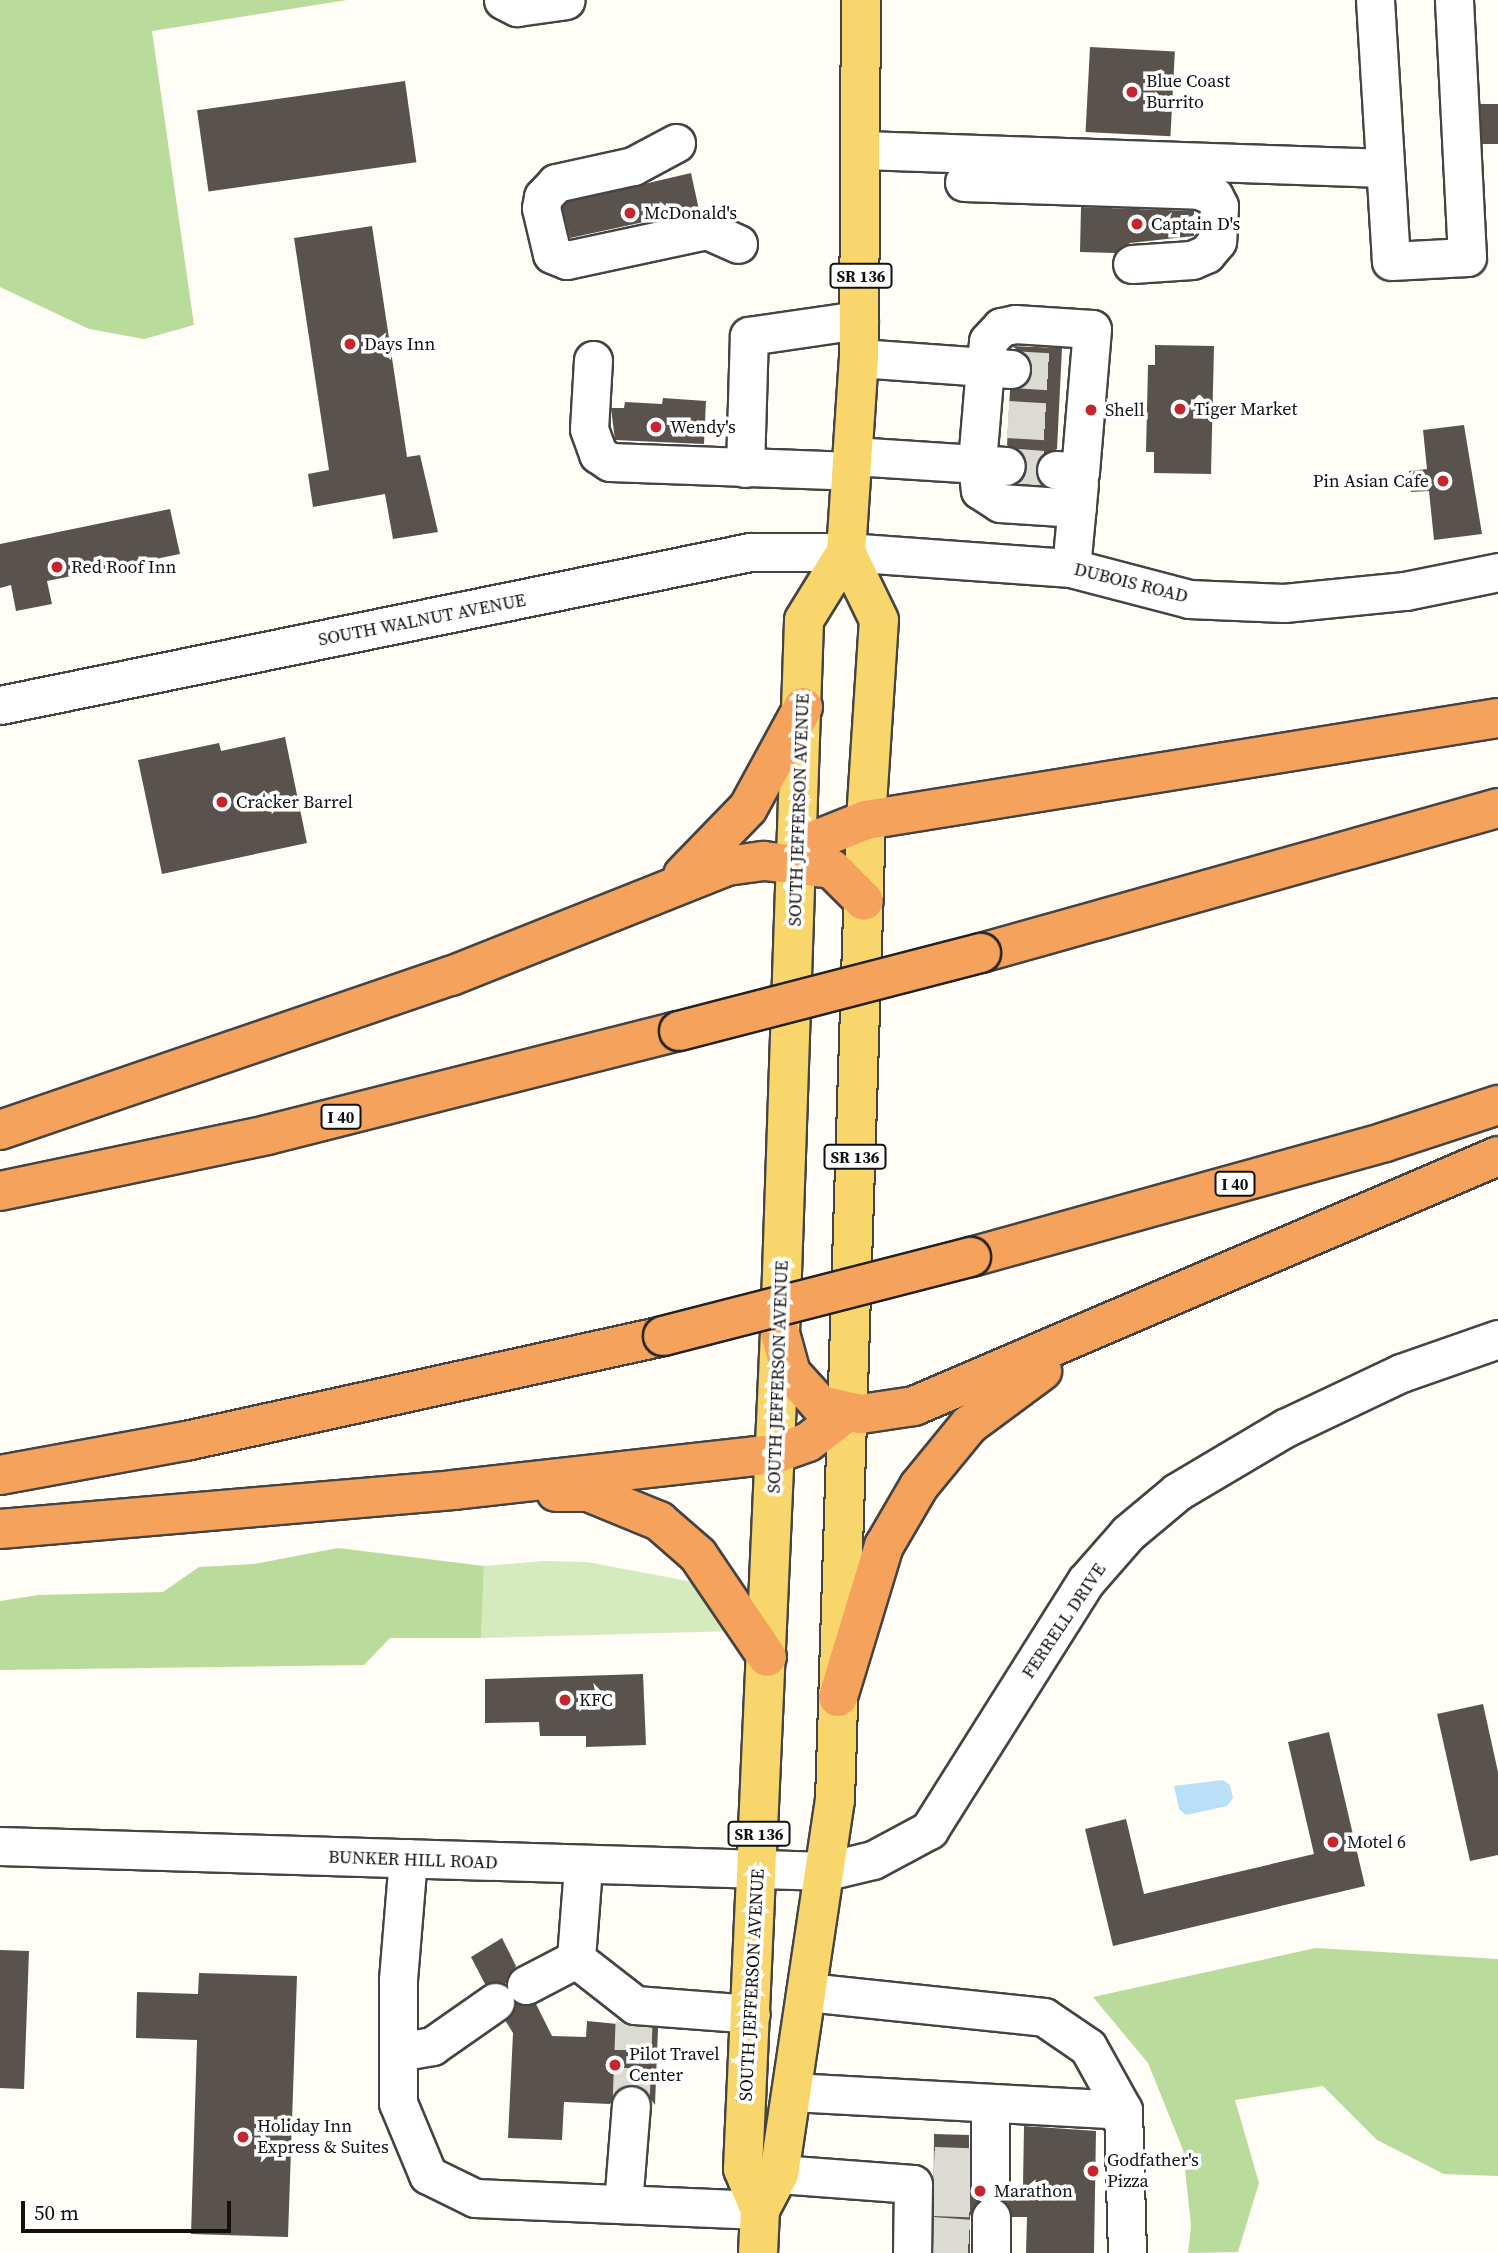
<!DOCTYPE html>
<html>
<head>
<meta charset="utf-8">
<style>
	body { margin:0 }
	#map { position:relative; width:1498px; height:2253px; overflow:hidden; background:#fffdf5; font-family:"Source Serif 4",serif }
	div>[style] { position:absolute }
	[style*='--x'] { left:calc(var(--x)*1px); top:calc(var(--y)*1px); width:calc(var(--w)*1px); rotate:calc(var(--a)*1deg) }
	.green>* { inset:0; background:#d5ebbd }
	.forest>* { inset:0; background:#b9dc9c }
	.water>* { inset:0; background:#b9e0f7 }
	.building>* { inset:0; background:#5a524d; transform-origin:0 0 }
	.minor-tunnel>* { height:37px; margin-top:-18.5px; transform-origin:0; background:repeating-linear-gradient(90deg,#dbdad3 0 37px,transparent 0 55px) }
	.roads { filter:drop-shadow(2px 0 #444) drop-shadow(-2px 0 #444) drop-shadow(0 2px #444) drop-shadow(0 -2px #444) }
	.minor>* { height:37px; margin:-18.5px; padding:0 18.5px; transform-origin:18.5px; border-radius:18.5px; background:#fff }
	.major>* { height:38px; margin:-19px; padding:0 19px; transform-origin:19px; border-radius:19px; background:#f9d66b }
	.highway>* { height:38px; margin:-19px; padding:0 19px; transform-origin:19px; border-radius:19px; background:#f5a25d }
	.bridges { filter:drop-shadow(2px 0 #222) drop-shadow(-2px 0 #222) drop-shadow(0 2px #222) drop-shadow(0 -2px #222) }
	.highway-bridge>* { height:38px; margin:-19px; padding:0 19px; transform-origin:19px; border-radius:19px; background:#f5a25d }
	.dots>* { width:19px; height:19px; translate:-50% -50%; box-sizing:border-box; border:4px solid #fff; border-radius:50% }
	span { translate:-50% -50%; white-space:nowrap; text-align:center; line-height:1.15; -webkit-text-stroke:7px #fff; paint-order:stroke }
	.shield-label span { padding:2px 5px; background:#fff; border:2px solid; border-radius:5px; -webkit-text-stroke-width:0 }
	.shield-label { font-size:16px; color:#111; font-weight:700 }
	.poi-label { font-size:18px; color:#111 }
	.left { translate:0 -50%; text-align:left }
	.right { translate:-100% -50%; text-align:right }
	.street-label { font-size:18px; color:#111 }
	.scale { position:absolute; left:21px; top:2201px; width:210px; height:32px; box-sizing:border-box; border:4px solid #111; border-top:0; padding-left:9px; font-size:21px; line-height:24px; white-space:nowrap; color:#111; -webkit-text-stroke:5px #fff; paint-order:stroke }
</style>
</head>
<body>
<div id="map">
	<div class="green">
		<div style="clip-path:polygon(543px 1561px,587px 1562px,693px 1582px,712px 1597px,735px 1631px,481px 1638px,484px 1566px)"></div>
	</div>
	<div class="forest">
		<div style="clip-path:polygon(0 0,347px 0,152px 31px,194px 325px,144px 339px,89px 329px,0 287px)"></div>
		<div style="clip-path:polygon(338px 1548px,484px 1566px,481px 1638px,390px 1638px,364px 1665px,0 1670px,0 1601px,38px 1595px,163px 1592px,199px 1567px,254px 1564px)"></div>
		<div style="clip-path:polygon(1316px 1948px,1498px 1959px,1498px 2176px,1444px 2174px,1377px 2140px,1323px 2086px,1235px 2100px,1259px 2183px,1238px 2252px,1188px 2253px,1191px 2226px,1183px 2150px,1148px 2063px,1093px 1997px)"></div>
	</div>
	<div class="water">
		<div style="clip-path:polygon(1223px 1780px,1230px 1785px,1233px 1798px,1227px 1806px,1186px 1815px,1179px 1809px,1174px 1786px)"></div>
	</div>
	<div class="building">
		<div style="left:1090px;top:47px;width:85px;height:85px;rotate:3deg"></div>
		<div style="left:405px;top:81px;width:82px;height:210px;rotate:82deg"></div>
		<div style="left:1498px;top:104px;width:40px;height:18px;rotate:90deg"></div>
		<div style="clip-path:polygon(691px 173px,699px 210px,570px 238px,562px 207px,567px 202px)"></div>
		<div style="clip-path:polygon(1081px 207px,1194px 211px,1194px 236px,1130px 243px,1115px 253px,1080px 252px)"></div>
		<div style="clip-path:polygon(372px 226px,407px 457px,420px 455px,438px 532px,393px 539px,385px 494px,313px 507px,308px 474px,329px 470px,294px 238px)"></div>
		<div style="clip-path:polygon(1155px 345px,1214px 346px,1211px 474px,1154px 473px,1154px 452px,1146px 452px,1148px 365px,1155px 365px)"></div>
		<div style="clip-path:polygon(1012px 346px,1062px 348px,1057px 449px,1038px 459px,1035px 469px,1042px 485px,1017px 483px,1027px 468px,1025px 457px,1007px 445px,1010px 390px,1028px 381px,1032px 370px,1030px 359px)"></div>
		<div style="clip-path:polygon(663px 398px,706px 401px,704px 444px,615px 440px,611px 408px,624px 408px,625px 402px,662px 404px)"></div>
		<div style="clip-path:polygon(1464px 425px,1482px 534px,1434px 540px,1429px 491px,1411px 492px,1409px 471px,1427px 469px,1423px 430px)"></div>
		<div style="clip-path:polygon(170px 509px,180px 554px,47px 581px,52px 604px,16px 611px,11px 585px,0 588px,0 544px)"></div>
		<div style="clip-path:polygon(285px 737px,307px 843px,162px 874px,138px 760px,219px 743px,221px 751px)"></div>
		<div style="clip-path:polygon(643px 1674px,646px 1745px,586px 1747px,586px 1736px,540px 1736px,539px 1722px,485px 1723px,485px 1679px)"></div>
		<div style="clip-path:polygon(1483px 1704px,1498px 1772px,1498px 1855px,1470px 1861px,1437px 1714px)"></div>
		<div style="clip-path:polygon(1329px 1732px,1365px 1886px,1113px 1946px,1085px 1829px,1126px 1819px,1144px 1894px,1314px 1854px,1288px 1742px)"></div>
		<div style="clip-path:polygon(502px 1938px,516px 1966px,505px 1984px,485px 1984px,471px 1957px)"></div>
		<div style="clip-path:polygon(0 1950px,29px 1951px,24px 2089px,0 2088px)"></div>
		<div style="clip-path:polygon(199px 1973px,297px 1976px,288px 2237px,191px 2234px,197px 2040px,136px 2038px,137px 1992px,198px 1994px)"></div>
		<div style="clip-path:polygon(515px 2003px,536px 2004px,552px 2036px,586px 2037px,587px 2021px,658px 2028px,655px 2105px,642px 2087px,623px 2086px,610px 2104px,564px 2102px,562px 2140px,508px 2138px,513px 2033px,505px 2020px)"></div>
		<div style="clip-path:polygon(1024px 2126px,1096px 2131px,1094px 2253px,1026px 2253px,1027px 2217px,1012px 2217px,1003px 2201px,1011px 2185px,1023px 2186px)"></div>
		<div style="clip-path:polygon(934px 2134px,969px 2135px,969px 2185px,978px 2202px,970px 2216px,970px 2253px,933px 2253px)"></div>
	</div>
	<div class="minor-tunnel">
		<div style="--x:1011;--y:369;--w:50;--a:3.4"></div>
		<div style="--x:1008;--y:419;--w:50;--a:3.4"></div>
		<div style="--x:1006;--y:466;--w:50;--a:4.6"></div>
		<div style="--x:631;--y:2105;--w:83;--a:-87.9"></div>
		<div style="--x:934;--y:2165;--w:38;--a:2"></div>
		<div style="--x:933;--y:2197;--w:57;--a:2"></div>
		<div style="--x:932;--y:2235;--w:40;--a:4.3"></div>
	</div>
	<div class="roads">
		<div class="minor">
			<div style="--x:503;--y:0;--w:16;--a:27"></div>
			<div style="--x:517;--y:7;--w:49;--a:-8.1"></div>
			<div style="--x:1375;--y:0;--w:261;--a:86.5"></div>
			<div style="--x:1391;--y:261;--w:76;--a:-3"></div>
			<div style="--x:1467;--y:257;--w:257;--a:-92.9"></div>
			<div style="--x:676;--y:143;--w:49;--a:151.9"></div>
			<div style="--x:633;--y:166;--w:79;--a:167.6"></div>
			<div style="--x:556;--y:183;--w:19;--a:133"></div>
			<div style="--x:543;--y:197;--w:11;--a:100"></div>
			<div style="--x:541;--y:208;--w:47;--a:76.6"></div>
			<div style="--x:552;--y:254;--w:16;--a:22"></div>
			<div style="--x:567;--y:260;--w:143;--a:-12.1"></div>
			<div style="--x:707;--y:230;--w:34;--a:24"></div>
			<div style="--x:863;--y:150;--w:522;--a:1.97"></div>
			<div style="--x:964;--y:182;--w:235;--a:1.9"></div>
			<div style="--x:1199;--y:190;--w:16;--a:22"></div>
			<div style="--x:1214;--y:196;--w:11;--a:63"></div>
			<div style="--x:1219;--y:206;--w:35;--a:93"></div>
			<div style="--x:1217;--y:241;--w:17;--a:130"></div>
			<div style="--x:1206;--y:254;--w:15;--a:157"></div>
			<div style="--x:1192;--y:260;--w:60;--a:176.2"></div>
			<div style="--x:859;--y:358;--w:126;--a:4.1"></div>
			<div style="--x:985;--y:367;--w:26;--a:-83"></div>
			<div style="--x:988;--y:341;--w:19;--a:-47"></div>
			<div style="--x:1001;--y:327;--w:14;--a:-12"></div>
			<div style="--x:1015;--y:324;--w:77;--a:3.7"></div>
			<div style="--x:1092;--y:329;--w:144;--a:94.8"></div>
			<div style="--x:1080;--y:472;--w:24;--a:-175"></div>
			<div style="--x:593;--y:360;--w:69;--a:93.3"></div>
			<div style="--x:589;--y:429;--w:27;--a:70"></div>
			<div style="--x:598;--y:454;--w:14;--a:34"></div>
			<div style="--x:610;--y:462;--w:242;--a:2.1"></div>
			<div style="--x:1011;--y:369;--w:26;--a:-176"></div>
			<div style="--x:985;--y:367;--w:96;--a:94.8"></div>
			<div style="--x:977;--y:463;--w:27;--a:84"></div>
			<div style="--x:980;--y:490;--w:24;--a:33"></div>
			<div style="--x:1000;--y:503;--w:77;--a:3.7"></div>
			<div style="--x:853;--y:456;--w:153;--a:3.7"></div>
			<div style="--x:745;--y:468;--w:132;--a:-88.3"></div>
			<div style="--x:749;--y:336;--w:111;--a:-8.3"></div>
			<div style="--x:1071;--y:568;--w:85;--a:-84.6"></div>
			<div style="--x:0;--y:705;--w:765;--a:-11.53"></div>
			<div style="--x:750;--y:552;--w:96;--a:0"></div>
			<div style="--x:846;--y:552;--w:226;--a:4.1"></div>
			<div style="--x:1071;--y:568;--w:122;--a:14.7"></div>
			<div style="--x:1189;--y:599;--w:95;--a:2.4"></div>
			<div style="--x:1284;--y:603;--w:122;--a:-5.7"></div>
			<div style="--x:1405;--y:591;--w:95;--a:-11.5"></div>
			<div style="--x:0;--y:1846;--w:827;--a:1.73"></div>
			<div style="--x:827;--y:1871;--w:47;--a:-13.4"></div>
			<div style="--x:873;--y:1860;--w:64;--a:-28.2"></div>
			<div style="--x:929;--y:1830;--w:294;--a:-57.8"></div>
			<div style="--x:1086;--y:1581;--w:64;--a:-48.8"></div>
			<div style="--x:1128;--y:1533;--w:64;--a:-39.9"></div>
			<div style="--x:1177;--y:1492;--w:126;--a:-30.7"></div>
			<div style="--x:1285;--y:1428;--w:128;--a:-25.4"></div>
			<div style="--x:1401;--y:1373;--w:103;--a:-19.3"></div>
			<div style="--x:408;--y:1858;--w:122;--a:94.7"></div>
			<div style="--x:398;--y:1980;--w:123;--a:90"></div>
			<div style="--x:398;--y:2103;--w:78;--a:67.4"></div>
			<div style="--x:428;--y:2175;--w:52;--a:26.1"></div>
			<div style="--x:475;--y:2198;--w:285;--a:2.4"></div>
			<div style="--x:583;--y:1867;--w:92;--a:94.4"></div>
			<div style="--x:576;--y:1959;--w:75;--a:37.9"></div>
			<div style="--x:635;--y:2005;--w:116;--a:4.4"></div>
			<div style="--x:526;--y:1985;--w:56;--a:-27.5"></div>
			<div style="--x:807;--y:1992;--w:238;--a:6"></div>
			<div style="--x:1044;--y:2017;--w:53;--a:34.3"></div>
			<div style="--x:1088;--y:2047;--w:72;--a:60.9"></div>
			<div style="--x:1123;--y:2110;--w:143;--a:88.4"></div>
			<div style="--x:398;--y:2052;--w:35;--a:-10"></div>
			<div style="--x:432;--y:2046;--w:77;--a:-34.9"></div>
			<div style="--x:792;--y:2092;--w:331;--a:3.1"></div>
			<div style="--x:990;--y:2106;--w:79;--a:90"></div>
			<div style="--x:779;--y:2174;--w:134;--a:4.3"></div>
			<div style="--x:913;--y:2184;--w:69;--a:90.8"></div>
			<div style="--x:623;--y:2204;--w:99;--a:-85.4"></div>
			<div style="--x:991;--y:2217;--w:36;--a:90"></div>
		</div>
		<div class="major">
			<div style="--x:760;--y:2210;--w:44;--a:-112.5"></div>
			<div style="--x:743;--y:2169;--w:837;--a:-87.47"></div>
			<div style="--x:780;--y:1333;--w:713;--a:-88.07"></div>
			<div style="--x:804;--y:620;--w:80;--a:-58.3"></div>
			<div style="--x:846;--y:552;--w:194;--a:-86.2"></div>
			<div style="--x:859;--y:358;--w:358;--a:-89.7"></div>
			<div style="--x:758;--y:2253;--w:43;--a:-87.3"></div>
			<div style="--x:760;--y:2210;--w:41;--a:-62.2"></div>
			<div style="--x:779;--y:2174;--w:378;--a:-81.5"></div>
			<div style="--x:835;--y:1800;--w:980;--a:-88.19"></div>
			<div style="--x:866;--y:820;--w:200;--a:-86.3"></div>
			<div style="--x:879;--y:620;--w:76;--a:-115.9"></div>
		</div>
		<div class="highway">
			<div style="--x:798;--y:864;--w:35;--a:-49"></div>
			<div style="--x:821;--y:838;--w:48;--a:-21.8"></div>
			<div style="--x:866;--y:820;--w:640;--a:-9.17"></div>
			<div style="--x:683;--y:875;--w:93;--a:-45.9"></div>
			<div style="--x:748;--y:808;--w:115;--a:-61.4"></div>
			<div style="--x:981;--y:953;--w:537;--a:-15.67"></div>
			<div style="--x:0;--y:1130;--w:477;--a:-18.9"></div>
			<div style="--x:451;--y:976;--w:297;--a:-21.7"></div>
			<div style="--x:727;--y:866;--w:37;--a:-8"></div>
			<div style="--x:764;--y:861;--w:68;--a:6.7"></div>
			<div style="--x:832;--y:869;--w:45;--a:45"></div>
			<div style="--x:0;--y:1191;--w:273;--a:-11.8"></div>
			<div style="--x:267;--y:1135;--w:425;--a:-14.2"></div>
			<div style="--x:971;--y:1257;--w:430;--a:-15.5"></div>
			<div style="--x:1385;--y:1142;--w:119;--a:-18.1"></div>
			<div style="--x:780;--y:1333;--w:41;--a:74.6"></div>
			<div style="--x:791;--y:1373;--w:43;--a:47.8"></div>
			<div style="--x:820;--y:1405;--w:42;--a:12.4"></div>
			<div style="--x:861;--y:1414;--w:54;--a:-8.6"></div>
			<div style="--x:914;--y:1406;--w:635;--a:-23.17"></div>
			<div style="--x:0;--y:1475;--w:189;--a:-10.4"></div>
			<div style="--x:186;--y:1441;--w:488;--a:-12.4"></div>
			<div style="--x:556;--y:1492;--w:32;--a:0"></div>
			<div style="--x:588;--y:1492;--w:77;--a:22.2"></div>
			<div style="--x:659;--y:1521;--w:52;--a:41.1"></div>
			<div style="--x:698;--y:1555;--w:123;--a:55.9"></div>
			<div style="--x:0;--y:1529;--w:455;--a:-4.9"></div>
			<div style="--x:453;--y:1490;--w:324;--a:-6.4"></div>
			<div style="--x:775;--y:1454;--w:35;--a:-20"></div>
			<div style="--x:808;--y:1442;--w:48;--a:-37.3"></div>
			<div style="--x:838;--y:1697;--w:158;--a:-73.1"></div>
			<div style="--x:884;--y:1546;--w:69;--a:-59.7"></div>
			<div style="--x:919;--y:1486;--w:79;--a:-50.7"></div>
			<div style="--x:969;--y:1425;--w:91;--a:-36.5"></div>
		</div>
	</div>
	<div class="bridges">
		<div class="highway-bridge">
			<div style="--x:679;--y:1031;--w:312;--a:-14.5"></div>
			<div style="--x:663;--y:1336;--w:318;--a:-14.4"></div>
		</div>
	</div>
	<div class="dots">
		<div style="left:1132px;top:92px;background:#c4262e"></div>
		<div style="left:630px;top:213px;background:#c4262e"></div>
		<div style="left:1137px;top:224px;background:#c4262e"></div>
		<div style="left:350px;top:344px;background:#c4262e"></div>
		<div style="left:1180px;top:409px;background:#c4262e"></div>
		<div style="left:1091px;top:410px;background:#c4262e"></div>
		<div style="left:656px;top:427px;background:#c4262e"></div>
		<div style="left:1443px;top:481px;background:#c4262e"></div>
		<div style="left:57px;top:567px;background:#c4262e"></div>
		<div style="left:222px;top:802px;background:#c4262e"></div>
		<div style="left:565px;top:1700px;background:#c4262e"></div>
		<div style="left:1333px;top:1842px;background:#c4262e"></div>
		<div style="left:615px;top:2065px;background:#c4262e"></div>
		<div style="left:243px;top:2137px;background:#c4262e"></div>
		<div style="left:1093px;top:2171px;background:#c4262e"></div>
		<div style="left:980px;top:2191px;background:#c4262e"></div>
	</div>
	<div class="shield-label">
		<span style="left:861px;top:276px">SR 136</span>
		<span style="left:341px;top:1117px">I 40</span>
		<span style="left:855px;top:1157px">SR 136</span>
		<span style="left:1235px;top:1184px">I 40</span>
		<span style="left:759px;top:1834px">SR 136</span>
	</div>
	<div class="poi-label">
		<span class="left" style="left:1146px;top:92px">Blue Coast<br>Burrito</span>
		<span class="left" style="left:644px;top:213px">McDonald's</span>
		<span class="left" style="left:1151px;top:224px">Captain D's</span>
		<span class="left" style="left:364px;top:344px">Days Inn</span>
		<span class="left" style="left:1194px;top:409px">Tiger Market</span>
		<span class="left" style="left:1105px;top:410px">Shell</span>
		<span class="left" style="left:670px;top:427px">Wendy's</span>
		<span class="right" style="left:1429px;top:481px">Pin Asian Cafe</span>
		<span class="left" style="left:71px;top:567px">Red Roof Inn</span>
		<span class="left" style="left:236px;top:802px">Cracker Barrel</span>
		<span class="left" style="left:579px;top:1700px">KFC</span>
		<span class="left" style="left:1347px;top:1842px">Motel 6</span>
		<span class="left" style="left:629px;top:2065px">Pilot Travel<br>Center</span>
		<span class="left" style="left:257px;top:2137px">Holiday Inn<br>Express &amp; Suites</span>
		<span class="left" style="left:1107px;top:2171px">Godfather's<br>Pizza</span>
		<span class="left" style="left:994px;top:2191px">Marathon</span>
	</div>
	<div class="street-label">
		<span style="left:1131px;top:583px;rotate:14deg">DUBOIS ROAD</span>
		<span style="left:422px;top:620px;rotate:-11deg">SOUTH WALNUT AVENUE</span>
		<span style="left:799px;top:810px;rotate:-88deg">SOUTH JEFFERSON AVENUE</span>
		<span style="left:778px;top:1377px;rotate:-88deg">SOUTH JEFFERSON AVENUE</span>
		<span style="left:1064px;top:1621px;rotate:-56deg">FERRELL DRIVE</span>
		<span style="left:413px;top:1860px;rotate:2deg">BUNKER HILL ROAD</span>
		<span style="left:752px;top:1985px;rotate:-87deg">SOUTH JEFFERSON AVENUE</span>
	</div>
	<div class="scale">50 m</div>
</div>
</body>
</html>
